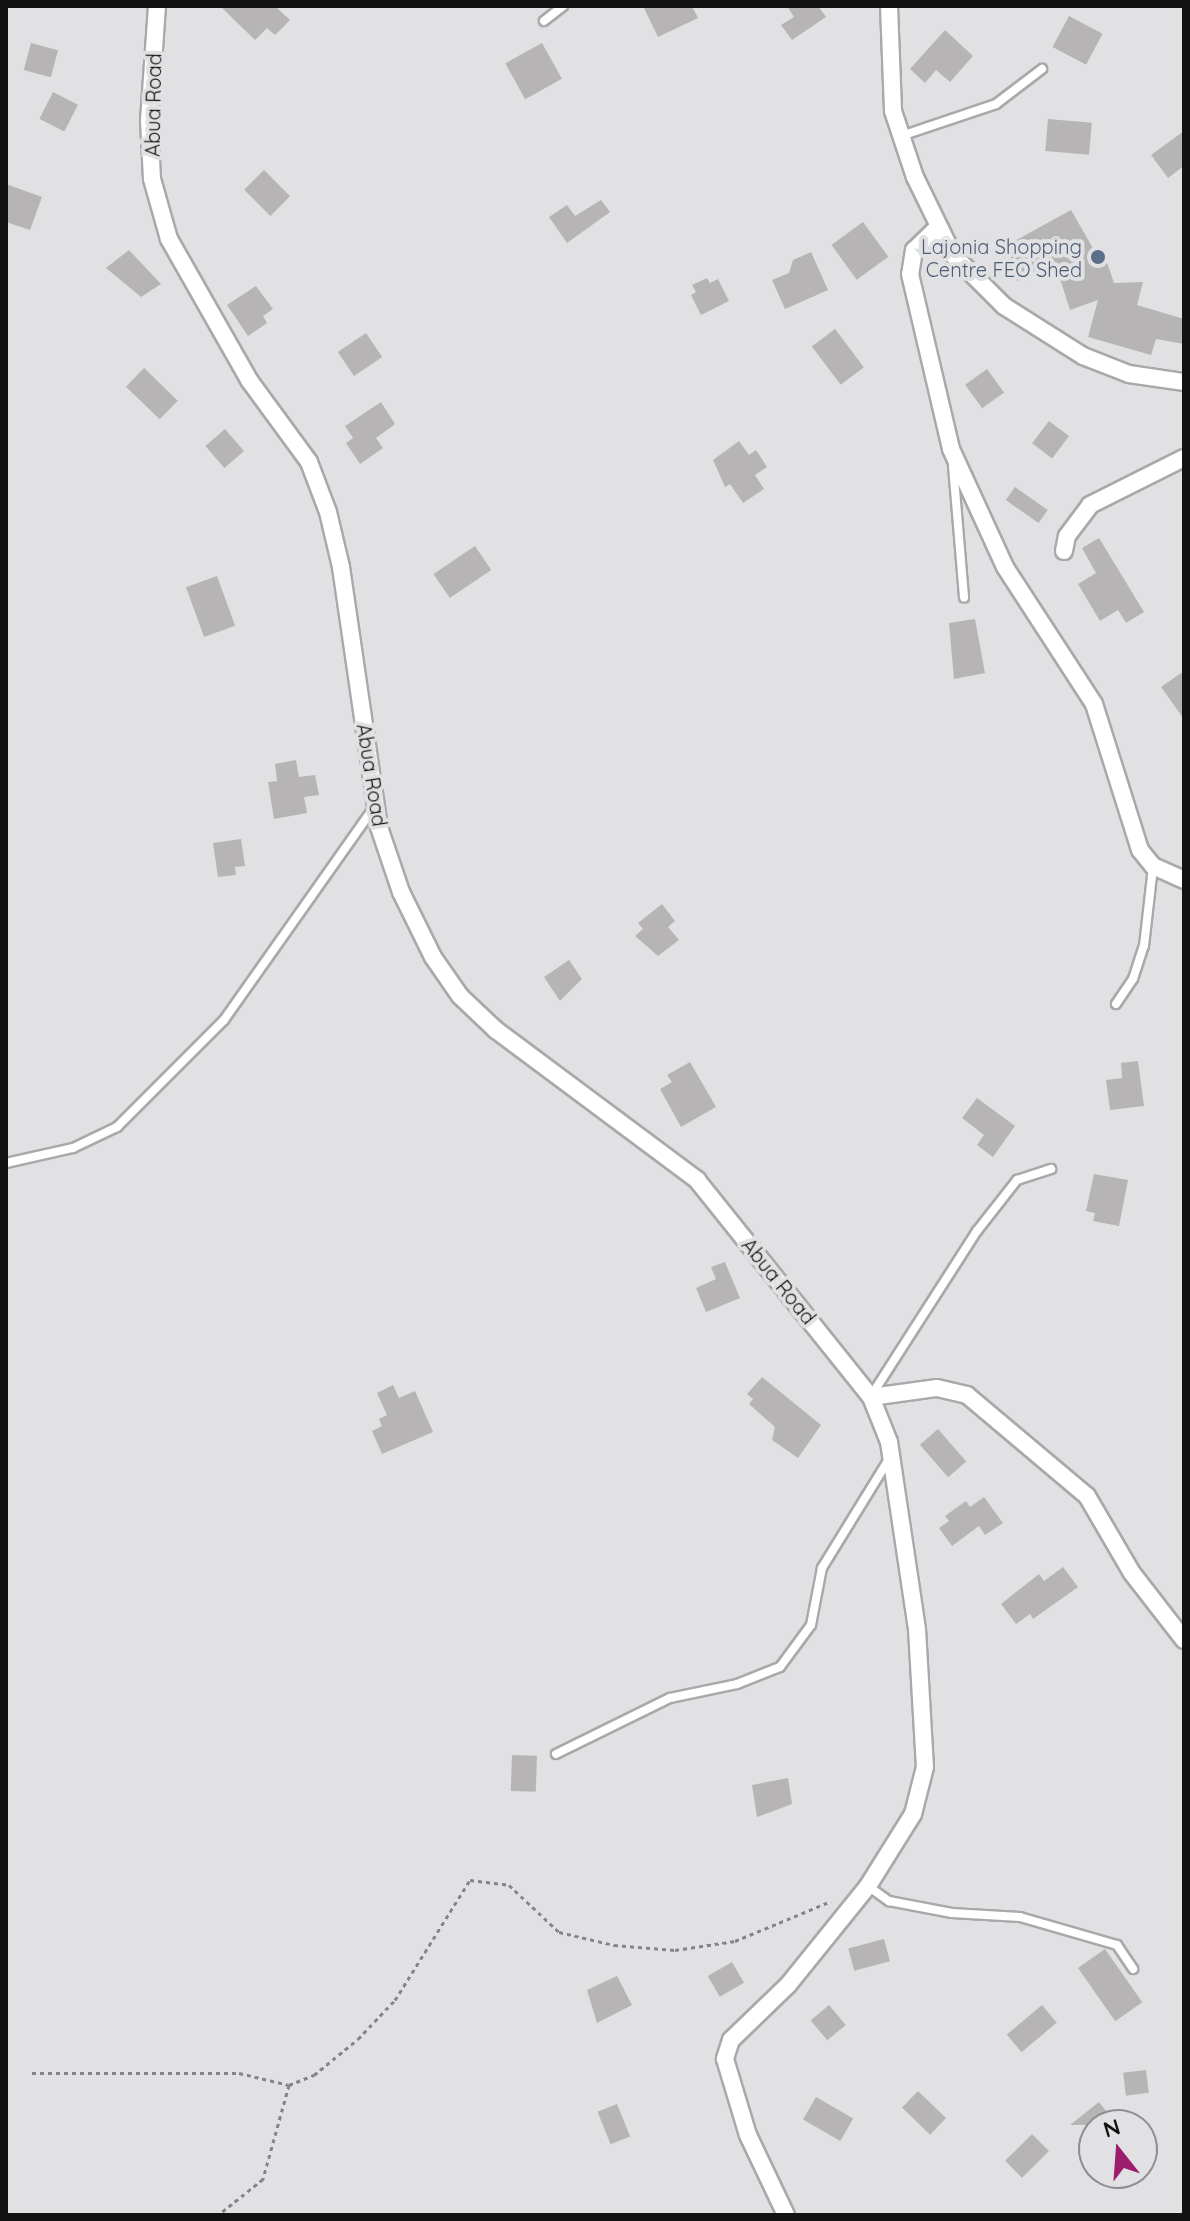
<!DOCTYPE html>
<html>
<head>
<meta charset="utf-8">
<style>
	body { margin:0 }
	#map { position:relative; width:1190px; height:2221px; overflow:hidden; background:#e1e1e3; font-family:Quicksand,sans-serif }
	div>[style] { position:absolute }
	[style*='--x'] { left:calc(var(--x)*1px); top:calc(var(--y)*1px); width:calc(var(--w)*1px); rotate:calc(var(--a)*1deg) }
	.building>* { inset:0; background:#b6b4b5; transform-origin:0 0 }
	.path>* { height:3px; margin-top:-1.5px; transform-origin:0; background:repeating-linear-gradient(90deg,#858587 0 4px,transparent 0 8px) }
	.roads { filter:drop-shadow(2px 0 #a9a9ab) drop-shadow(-2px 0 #a9a9ab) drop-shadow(0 2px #a9a9ab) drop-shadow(0 -2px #a9a9ab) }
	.service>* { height:8px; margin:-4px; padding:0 4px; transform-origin:4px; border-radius:4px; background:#fff }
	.minor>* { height:16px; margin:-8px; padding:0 8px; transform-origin:8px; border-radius:8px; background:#fff }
	.dots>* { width:22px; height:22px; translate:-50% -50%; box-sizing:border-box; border:4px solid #e1e1e3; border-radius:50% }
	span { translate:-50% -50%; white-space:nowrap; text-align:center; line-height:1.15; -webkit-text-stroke:8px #e1e1e3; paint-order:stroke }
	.street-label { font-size:20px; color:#121213 }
	.service-label { font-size:20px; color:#4e5e75 }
	.right { translate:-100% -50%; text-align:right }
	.frame { position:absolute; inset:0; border:8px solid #121213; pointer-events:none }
	.north { position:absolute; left:1078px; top:2109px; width:80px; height:80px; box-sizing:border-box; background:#e1e1e3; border:2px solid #8e8e90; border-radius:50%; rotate:343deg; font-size:22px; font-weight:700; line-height:32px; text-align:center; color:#121213 }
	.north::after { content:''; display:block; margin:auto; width:28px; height:36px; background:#9e1c6d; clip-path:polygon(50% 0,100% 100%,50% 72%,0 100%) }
</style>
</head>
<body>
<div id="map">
	<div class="building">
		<div style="clip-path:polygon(220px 6px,275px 6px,290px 20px,275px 35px,267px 28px,255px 40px)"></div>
		<div style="clip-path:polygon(643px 6px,692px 6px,698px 18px,658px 37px)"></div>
		<div style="clip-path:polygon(787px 6px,818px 6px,826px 17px,792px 40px,781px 25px,794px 17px)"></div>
		<div style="left:1069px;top:16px;width:38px;height:35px;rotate:28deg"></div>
		<div style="clip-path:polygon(945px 30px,973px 56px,950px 82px,936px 70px,925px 83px,910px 69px)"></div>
		<div style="left:31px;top:43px;width:28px;height:28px;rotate:15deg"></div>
		<div style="left:542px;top:43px;width:41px;height:42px;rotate:61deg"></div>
		<div style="left:53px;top:92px;width:28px;height:30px;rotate:27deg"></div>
		<div style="left:1048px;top:119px;width:44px;height:32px;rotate:5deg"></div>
		<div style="clip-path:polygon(1184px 131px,1184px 166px,1168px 178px,1151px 155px)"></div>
		<div style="left:264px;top:170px;width:37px;height:28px;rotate:45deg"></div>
		<div style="clip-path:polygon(6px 184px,42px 197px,30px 230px,6px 222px)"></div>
		<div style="clip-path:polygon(601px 200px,610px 212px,567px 243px,549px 217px,567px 205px,575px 216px)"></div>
		<div style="clip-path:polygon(1071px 210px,1094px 250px,1102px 248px,1114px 283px,1143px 282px,1137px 305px,1184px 319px,1184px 344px,1156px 339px,1151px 355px,1088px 337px,1098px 300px,1070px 310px,1054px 260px,1017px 281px,1000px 249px)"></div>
		<div style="left:863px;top:222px;width:43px;height:39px;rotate:54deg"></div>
		<div style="clip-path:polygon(129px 250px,161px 284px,141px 297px,106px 268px)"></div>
		<div style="clip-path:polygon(811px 252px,828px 290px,785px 309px,772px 280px,789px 273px,793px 260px)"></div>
		<div style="clip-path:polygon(707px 278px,710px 283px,718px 279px,729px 301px,701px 315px,691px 295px,696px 292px,692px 285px)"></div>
		<div style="clip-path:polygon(256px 286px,273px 309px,263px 316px,267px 323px,248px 336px,227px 305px)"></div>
		<div style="left:835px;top:329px;width:48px;height:29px;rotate:53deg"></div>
		<div style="left:366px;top:333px;width:29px;height:34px;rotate:56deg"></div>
		<div style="left:144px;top:368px;width:47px;height:26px;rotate:44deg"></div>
		<div style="left:987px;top:369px;width:29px;height:27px;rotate:54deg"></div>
		<div style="clip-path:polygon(381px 402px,395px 424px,376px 438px,383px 448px,360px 464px,346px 443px,353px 438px,345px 426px)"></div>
		<div style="left:1049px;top:421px;width:25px;height:28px;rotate:37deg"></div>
		<div style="left:225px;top:429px;width:29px;height:26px;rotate:49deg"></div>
		<div style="clip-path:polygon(739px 441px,749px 455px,756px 450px,767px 467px,755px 475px,764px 489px,743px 503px,730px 484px,725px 487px,713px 460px)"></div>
		<div style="left:1015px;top:487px;width:40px;height:16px;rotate:35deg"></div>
		<div style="clip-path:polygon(1099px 538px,1144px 612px,1126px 623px,1118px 610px,1100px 621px,1078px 584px,1096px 573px,1082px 548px)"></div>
		<div style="left:475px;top:546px;width:29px;height:50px;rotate:56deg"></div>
		<div style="left:217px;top:576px;width:53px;height:33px;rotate:70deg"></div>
		<div style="clip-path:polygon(975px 619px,985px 673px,954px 679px,949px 623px)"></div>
		<div style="clip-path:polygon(1184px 671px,1184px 719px,1161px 687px)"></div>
		<div style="clip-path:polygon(296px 760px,299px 777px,315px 775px,319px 795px,304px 797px,307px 813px,274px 819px,268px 782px,277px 781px,275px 764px)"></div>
		<div style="clip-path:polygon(241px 839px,245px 866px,235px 867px,236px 875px,218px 877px,213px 843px)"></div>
		<div style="clip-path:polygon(662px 904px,675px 921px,668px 927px,679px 940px,658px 956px,635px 936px,643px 929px,638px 923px)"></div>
		<div style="clip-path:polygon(569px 960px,582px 979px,560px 1001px,544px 977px)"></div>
		<div style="clip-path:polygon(1138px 1061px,1144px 1106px,1110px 1110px,1106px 1080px,1122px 1078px,1121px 1063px)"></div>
		<div style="clip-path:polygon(690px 1062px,716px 1107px,681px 1127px,660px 1089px,672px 1082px,667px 1075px)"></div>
		<div style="clip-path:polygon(977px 1098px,1015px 1126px,993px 1157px,977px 1145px,984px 1135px,962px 1118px)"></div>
		<div style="clip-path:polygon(1094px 1174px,1128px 1180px,1119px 1226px,1093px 1221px,1095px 1213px,1086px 1211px)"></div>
		<div style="clip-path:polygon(725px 1262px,740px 1298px,706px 1312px,696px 1288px,716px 1279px,711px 1267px)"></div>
		<div style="clip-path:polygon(762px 1377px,821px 1425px,798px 1458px,772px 1440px,775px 1427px,749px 1404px,753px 1399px,747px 1394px)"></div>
		<div style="clip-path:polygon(393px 1385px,399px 1398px,415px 1391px,433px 1432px,382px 1454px,372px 1431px,382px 1426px,379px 1419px,387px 1415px,377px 1393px)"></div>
		<div style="left:938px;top:1429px;width:43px;height:24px;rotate:49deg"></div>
		<div style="clip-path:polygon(984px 1497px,1003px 1523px,985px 1535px,979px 1526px,952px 1546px,939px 1528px,949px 1521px,945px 1516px,966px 1501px,970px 1507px)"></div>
		<div style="clip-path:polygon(1063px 1567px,1078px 1587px,1033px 1619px,1030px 1614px,1016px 1624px,1001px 1604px,1039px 1574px,1044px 1581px)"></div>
		<div style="left:512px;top:1755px;width:25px;height:36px;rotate:2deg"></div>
		<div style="clip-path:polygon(788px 1778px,792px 1804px,757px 1817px,752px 1785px)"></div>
		<div style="left:884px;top:1939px;width:23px;height:37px;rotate:75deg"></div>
		<div style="left:1105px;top:1949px;width:65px;height:33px;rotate:55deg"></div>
		<div style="left:732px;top:1962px;width:24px;height:28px;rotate:60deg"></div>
		<div style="clip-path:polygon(617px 1976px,632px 2005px,597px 2023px,587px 1990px)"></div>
		<div style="left:829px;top:2005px;width:26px;height:24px;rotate:50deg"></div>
		<div style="left:1042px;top:2005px;width:23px;height:46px;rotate:50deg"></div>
		<div style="left:1146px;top:2070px;width:23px;height:23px;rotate:83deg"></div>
		<div style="left:918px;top:2091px;width:39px;height:23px;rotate:44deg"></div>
		<div style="left:816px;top:2097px;width:43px;height:26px;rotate:30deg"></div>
		<div style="clip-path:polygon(1099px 2102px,1117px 2125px,1070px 2125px)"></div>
		<div style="left:617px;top:2104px;width:35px;height:21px;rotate:68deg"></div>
		<div style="left:1032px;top:2134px;width:24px;height:38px;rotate:45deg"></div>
	</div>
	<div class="path">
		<div style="--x:32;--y:2073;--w:207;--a:0"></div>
		<div style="--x:239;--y:2073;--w:51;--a:13.5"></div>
		<div style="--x:289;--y:2085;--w:98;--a:105.5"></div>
		<div style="--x:263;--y:2179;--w:58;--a:141.3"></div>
		<div style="--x:289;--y:2085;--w:27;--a:-22"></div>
		<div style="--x:314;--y:2075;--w:57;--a:-39.3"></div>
		<div style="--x:358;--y:2039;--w:54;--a:-46.5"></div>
		<div style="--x:395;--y:2000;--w:142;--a:-58"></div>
		<div style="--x:470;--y:1880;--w:39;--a:7"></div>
		<div style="--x:509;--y:1885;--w:69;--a:43.2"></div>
		<div style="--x:559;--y:1932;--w:57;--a:13.3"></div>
		<div style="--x:614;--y:1945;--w:61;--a:4.7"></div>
		<div style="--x:675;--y:1950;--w:61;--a:-8.5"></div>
		<div style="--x:735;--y:1941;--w:104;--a:-22.6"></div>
	</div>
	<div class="roads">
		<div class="service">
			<div style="--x:544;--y:21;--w:24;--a:-38"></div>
			<div style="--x:901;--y:136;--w:100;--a:-18.6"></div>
			<div style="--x:996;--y:104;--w:58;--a:-37.3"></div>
			<div style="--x:953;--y:466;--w:132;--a:85.2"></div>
			<div style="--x:1116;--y:1004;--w:30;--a:-56"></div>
			<div style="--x:1133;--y:979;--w:35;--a:-72"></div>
			<div style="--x:1144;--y:946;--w:80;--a:-83.5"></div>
			<div style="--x:6;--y:1163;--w:69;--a:-12.6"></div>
			<div style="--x:73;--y:1148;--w:49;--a:-25.5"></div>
			<div style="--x:117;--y:1127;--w:151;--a:-45"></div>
			<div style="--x:224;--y:1020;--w:258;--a:-54.8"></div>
			<div style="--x:871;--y:1396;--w:196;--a:-57.3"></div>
			<div style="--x:977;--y:1231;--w:65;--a:-51.9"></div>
			<div style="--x:1017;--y:1180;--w:36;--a:-18"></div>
			<div style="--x:556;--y:1754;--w:127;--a:-26.2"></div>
			<div style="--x:670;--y:1698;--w:68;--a:-11.8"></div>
			<div style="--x:737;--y:1684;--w:46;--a:-21.6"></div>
			<div style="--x:780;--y:1667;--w:52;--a:-53.6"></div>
			<div style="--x:811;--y:1625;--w:58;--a:-79.1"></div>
			<div style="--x:822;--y:1568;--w:128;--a:-58.4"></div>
			<div style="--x:868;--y:1886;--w:26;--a:36"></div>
			<div style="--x:889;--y:1901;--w:64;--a:10.8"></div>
			<div style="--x:952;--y:1913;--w:68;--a:3.4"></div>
			<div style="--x:1020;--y:1917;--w:101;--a:16.1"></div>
			<div style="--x:1117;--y:1945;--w:29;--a:56"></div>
		</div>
		<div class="minor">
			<div style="--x:157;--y:6;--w:114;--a:94"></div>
			<div style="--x:149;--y:120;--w:59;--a:87.1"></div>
			<div style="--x:152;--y:179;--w:62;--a:74.2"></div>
			<div style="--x:169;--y:239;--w:162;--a:60.4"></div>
			<div style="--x:249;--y:380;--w:102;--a:53.8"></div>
			<div style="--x:309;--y:462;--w:53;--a:69.2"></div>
			<div style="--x:328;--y:512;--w:57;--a:76.7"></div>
			<div style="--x:341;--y:567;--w:263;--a:81.7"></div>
			<div style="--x:379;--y:827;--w:69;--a:71.3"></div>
			<div style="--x:401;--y:892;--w:72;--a:63.8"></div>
			<div style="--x:433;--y:957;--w:47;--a:55.3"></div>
			<div style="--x:460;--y:996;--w:50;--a:43.4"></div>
			<div style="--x:496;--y:1030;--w:251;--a:36.7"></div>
			<div style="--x:697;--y:1180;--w:278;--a:51.3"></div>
			<div style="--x:871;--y:1397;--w:48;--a:68.2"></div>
			<div style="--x:889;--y:1442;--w:189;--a:81.5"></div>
			<div style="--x:917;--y:1629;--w:138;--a:86.7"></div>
			<div style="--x:925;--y:1767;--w:49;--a:104.3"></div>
			<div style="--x:913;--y:1814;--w:85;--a:122"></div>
			<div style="--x:868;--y:1886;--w:127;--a:128.9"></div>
			<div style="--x:788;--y:1985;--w:79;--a:136"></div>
			<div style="--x:731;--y:2040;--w:20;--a:108"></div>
			<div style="--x:725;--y:2059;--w:79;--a:73.2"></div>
			<div style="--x:748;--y:2135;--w:89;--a:64.6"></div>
			<div style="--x:889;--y:6;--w:105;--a:87.8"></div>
			<div style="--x:893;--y:111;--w:70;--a:71.6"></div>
			<div style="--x:915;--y:177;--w:87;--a:64"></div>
			<div style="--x:953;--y:255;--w:72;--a:45"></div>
			<div style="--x:1004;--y:306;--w:93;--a:32.3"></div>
			<div style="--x:1083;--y:356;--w:49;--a:21.4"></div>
			<div style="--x:1129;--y:374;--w:56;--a:8.3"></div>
			<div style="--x:937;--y:228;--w:32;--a:136"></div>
			<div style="--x:914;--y:250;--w:24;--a:99"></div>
			<div style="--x:910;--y:274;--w:180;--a:76.8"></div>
			<div style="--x:951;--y:449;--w:130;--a:65.4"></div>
			<div style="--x:1005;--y:567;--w:163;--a:57"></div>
			<div style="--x:1094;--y:704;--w:153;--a:72.5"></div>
			<div style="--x:1140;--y:850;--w:21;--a:51"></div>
			<div style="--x:1153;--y:866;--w:34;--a:24"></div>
			<div style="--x:1064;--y:551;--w:15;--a:-79"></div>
			<div style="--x:1067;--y:536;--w:39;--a:-53"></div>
			<div style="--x:1090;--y:505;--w:105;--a:-26.6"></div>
			<div style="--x:871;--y:1397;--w:67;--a:-7.8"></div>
			<div style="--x:937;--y:1388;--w:31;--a:13"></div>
			<div style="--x:967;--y:1395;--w:157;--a:40.1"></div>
			<div style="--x:1087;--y:1496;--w:89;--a:59.7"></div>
			<div style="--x:1132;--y:1573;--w:85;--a:52.2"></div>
		</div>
	</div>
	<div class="dots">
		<div style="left:1098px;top:257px;background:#5c6f8a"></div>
	</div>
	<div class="street-label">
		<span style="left:153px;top:105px;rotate:-89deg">Abua Road</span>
		<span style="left:372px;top:775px;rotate:81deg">Abua Road</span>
		<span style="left:779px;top:1281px;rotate:51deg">Abua Road</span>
	</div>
	<div class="service-label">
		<span class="right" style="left:1082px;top:258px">Lajonia Shopping<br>Centre FEO Shed</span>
	</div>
	<div class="frame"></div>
	<div class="north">N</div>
</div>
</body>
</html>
